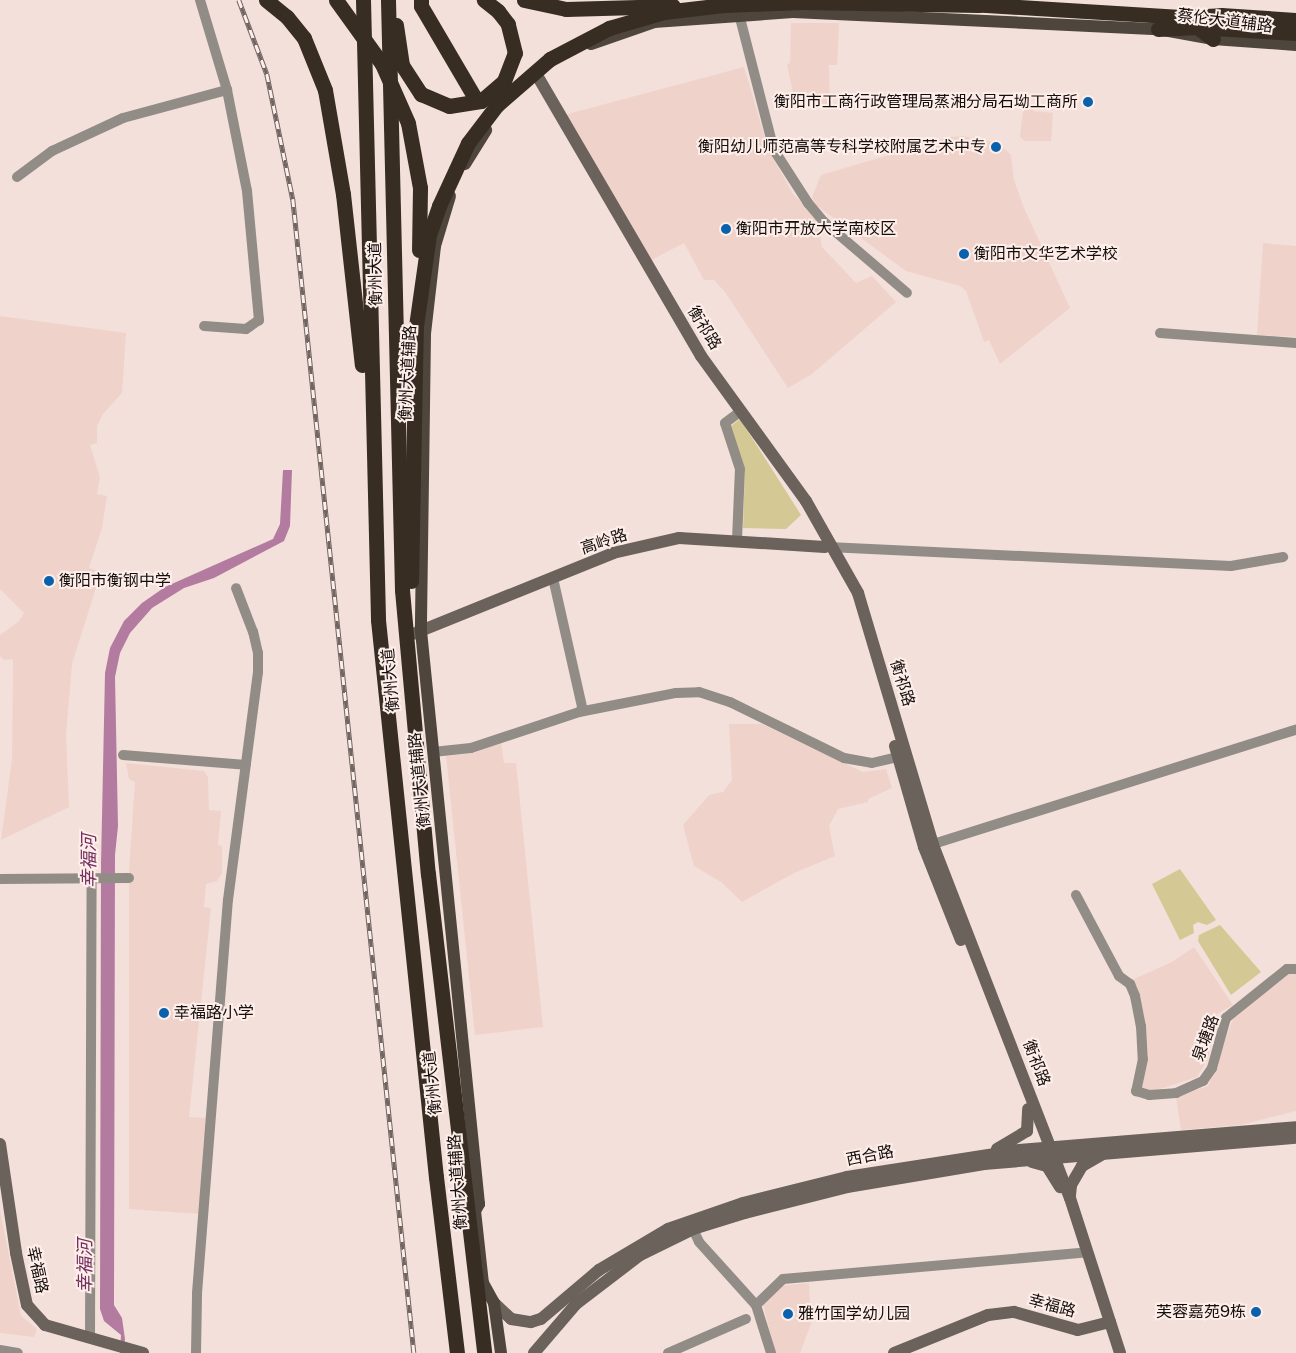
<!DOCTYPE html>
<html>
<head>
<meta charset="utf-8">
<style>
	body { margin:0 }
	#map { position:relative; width:1296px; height:1353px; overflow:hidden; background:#f3e0da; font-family:"Public Sans","Noto Sans SC",sans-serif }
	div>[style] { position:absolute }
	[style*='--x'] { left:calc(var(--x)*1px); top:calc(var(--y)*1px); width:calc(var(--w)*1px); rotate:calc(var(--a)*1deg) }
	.built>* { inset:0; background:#efd3ca }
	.green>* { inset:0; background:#d4c894 }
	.water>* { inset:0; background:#b47ba0 }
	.street>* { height:10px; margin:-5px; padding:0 5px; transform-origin:5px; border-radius:5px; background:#928c87 }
	.secondary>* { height:12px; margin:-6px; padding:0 6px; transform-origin:6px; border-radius:6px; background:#6a625b }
	.primary>* { height:12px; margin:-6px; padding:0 6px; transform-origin:6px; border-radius:6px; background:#4e453c }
	.highway>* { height:15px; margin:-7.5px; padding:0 7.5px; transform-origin:7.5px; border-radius:7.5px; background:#372d23 }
	.rail>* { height:4.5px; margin-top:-2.25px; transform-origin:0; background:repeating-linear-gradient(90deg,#feeee9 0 8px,#706561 0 16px); box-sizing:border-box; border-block:1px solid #706561 }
	.highway-bridge>* { height:15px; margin:-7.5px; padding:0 7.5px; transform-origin:7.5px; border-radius:7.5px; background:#372d23 }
	.dots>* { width:14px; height:14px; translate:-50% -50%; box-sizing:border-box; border:2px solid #feeee9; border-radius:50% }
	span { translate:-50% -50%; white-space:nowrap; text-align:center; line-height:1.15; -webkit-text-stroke:4px #feeee9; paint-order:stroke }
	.street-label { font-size:16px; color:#140e0c }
	.poi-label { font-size:16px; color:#140e0c }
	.right { translate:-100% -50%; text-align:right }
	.left { translate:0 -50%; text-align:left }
	.water-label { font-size:18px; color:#722d5f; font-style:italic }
</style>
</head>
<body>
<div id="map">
	<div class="built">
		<div style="clip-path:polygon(791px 23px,839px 23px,837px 65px,829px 65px,830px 106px,796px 107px,787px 64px,790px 63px)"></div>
		<div style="clip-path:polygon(744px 67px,769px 151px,793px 194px,817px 218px,822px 247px,856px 283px,872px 276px,896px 302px,812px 374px,788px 388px,725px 292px,714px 280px,704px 280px,684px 243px,649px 261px,564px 115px)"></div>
		<div style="clip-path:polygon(1024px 102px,1033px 104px,1033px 111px,1053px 113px,1051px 141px,1025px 141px,1020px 137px)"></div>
		<div style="clip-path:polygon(963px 136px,998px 143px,1011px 155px,1014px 180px,1024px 208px,1070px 308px,1000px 364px,989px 340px,984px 342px,966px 291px,960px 286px,906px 271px,816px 205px,812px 197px,821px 175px,950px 137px)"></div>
		<div style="clip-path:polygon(1263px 243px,1296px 246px,1296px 337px,1257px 335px)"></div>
		<div style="clip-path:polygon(0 316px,126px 333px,122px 393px,103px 414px,97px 426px,97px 443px,90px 445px,100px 477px,97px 494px,107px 496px,102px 528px,89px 568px,101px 572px,72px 664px,66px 735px,69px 807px,1px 840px,12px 759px,13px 659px,4px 660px,0 656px,0 635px,18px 622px,24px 613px,0 589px)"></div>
		<div style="clip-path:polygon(729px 724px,762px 724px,863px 772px,886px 769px,892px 788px,868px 799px,868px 802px,838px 809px,829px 826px,835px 856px,794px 873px,742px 902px,721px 882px,694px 866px,683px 825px,709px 795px,723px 792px,732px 780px)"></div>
		<div style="clip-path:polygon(501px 742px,504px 763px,516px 763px,543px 1027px,475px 1035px,446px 756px,474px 753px)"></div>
		<div style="clip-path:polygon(126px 763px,204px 771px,208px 777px,209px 810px,221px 811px,218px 845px,222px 846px,222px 874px,217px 881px,206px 884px,204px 907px,211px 908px,189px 1117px,209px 1118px,200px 1214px,129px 1209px,129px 871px,135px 782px,129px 779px)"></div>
		<div style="clip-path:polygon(1194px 947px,1233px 1005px,1217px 1014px,1208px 1059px,1197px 1077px,1151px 1092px,1141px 1087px,1143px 1015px,1134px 979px,1172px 962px)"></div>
		<div style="clip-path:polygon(1290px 971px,1296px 972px,1296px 1111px,1241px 1125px,1181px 1130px,1176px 1097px,1208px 1086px,1233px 1019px)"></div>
		<div style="clip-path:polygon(0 1210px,21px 1316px,37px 1329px,34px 1337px,0 1333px)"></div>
		<div style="clip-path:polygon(809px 1283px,811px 1324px,800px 1353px,775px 1353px,763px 1304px,780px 1286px)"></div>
	</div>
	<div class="green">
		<div style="clip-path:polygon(740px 419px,801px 515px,786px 529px,743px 528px,745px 471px,731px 426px)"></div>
		<div style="clip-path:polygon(1180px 869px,1216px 920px,1207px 925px,1198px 922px,1193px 925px,1194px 933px,1180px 940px,1152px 884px)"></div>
		<div style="clip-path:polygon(1220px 925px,1261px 972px,1231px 995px,1198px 941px,1199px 935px)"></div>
	</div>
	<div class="water">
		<div style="clip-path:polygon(283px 470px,292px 470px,290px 526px,284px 541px,214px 578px,184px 588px,152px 608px,130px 633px,120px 653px,115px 677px,118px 826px,115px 855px,114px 1305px,122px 1318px,125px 1339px,123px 1353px,120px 1353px,121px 1335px,104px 1321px,100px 1309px,101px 864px,105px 673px,110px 648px,124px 621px,142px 603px,165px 587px,273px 539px,280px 524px)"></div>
	</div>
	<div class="street">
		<div style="--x:200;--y:0;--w:94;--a:73.3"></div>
		<div style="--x:227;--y:90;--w:103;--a:78.8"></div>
		<div style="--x:247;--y:191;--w:130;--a:84.7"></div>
		<div style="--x:259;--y:320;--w:16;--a:145"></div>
		<div style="--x:246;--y:329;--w:42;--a:-175.9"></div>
		<div style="--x:739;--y:14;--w:140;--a:75.6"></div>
		<div style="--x:774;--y:150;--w:63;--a:57.3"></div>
		<div style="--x:808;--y:203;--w:25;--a:50"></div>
		<div style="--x:824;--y:222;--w:109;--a:40.5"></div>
		<div style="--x:17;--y:177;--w:44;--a:-36.6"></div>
		<div style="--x:52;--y:151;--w:78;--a:-24.9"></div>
		<div style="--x:123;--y:118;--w:108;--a:-15.1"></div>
		<div style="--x:1160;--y:333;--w:136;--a:4.2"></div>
		<div style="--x:737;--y:540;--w:71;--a:-87.6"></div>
		<div style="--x:740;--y:469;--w:48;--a:-108.1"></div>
		<div style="--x:725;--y:423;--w:20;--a:-37"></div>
		<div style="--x:828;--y:547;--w:403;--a:2.7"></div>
		<div style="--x:1231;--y:566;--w:53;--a:-9.8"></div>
		<div style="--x:553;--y:578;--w:136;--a:77.3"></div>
		<div style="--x:433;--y:752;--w:38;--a:-6"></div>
		<div style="--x:471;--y:748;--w:114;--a:-18.4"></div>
		<div style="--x:579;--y:712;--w:99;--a:-11.1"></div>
		<div style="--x:676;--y:693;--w:23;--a:-2"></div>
		<div style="--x:699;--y:692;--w:33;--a:18"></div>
		<div style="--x:730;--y:702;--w:127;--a:26.2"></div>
		<div style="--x:844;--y:758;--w:28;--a:10"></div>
		<div style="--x:872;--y:763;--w:27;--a:-13"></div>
		<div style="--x:123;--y:755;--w:123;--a:4.6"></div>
		<div style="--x:927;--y:846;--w:387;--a:-17.5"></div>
		<div style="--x:0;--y:879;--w:129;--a:-0.4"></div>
		<div style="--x:1076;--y:895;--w:92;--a:62"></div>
		<div style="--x:1119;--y:976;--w:14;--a:36"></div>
		<div style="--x:1130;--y:984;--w:13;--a:67"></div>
		<div style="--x:1135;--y:996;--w:31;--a:79"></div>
		<div style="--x:1141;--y:1026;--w:33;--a:87"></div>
		<div style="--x:1143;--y:1059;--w:33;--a:102"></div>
		<div style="--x:1136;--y:1091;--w:14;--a:17"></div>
		<div style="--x:1149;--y:1095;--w:27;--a:-4"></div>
		<div style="--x:1176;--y:1093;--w:30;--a:-24"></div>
		<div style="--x:1203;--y:1081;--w:16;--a:-55"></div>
		<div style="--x:1212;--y:1068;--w:52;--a:-74.4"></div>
		<div style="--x:1226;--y:1018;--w:78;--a:-38.8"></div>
		<div style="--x:1287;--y:969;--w:9;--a:0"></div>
		<div style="--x:693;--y:1229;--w:14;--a:65"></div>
		<div style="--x:699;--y:1242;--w:85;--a:47.9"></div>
		<div style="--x:756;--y:1305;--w:50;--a:72.6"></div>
		<div style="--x:756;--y:1305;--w:37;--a:-44"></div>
		<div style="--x:783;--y:1279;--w:300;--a:-5"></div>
		<div style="--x:90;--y:1338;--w:460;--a:-89.8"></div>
		<div style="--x:0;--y:1350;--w:18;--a:9"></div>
		<div style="--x:196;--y:1353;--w:60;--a:-89"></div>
		<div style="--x:197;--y:1293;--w:394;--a:-85.5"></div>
		<div style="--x:228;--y:900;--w:230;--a:-82.5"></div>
		<div style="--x:258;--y:672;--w:19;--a:-90"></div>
		<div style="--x:258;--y:653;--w:22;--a:-103"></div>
		<div style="--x:253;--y:632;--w:47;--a:-111.1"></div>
		<div style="--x:668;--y:1353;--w:85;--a:-23.6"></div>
	</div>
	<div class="secondary">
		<div style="--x:538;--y:77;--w:323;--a:59.7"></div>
		<div style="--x:701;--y:356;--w:179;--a:54.1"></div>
		<div style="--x:806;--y:501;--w:106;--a:60.5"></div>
		<div style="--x:858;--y:593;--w:263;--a:73.4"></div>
		<div style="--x:933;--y:845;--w:379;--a:68.8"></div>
		<div style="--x:1070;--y:1198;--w:163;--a:72.1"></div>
		<div style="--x:413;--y:634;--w:216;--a:-22"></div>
		<div style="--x:613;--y:553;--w:68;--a:-12.8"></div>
		<div style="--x:679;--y:538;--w:146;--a:3.5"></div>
		<div style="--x:895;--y:746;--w:105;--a:74"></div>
		<div style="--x:924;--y:847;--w:100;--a:68.3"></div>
		<div style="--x:0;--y:1144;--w:110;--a:81.6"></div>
		<div style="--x:16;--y:1253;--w:53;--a:78.1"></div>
		<div style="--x:27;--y:1305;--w:27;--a:48"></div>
		<div style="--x:45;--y:1325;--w:102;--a:15.9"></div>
		<div style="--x:997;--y:1149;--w:35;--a:-31"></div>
		<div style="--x:1027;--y:1131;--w:22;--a:-87"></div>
		<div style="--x:1032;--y:1162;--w:16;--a:15"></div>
		<div style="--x:1047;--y:1166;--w:25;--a:58"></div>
		<div style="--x:1070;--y:1195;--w:10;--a:-84"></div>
		<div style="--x:1071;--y:1185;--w:22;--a:-60"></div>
		<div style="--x:1082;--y:1166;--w:22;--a:-30"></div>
		<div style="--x:494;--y:1303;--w:23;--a:43"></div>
		<div style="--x:511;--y:1319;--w:20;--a:9"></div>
		<div style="--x:531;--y:1322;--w:10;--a:-17"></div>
		<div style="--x:541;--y:1319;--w:76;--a:-40.2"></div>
		<div style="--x:599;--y:1270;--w:80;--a:-30.7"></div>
		<div style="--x:668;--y:1229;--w:79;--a:-19.1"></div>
		<div style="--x:743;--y:1203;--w:107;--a:-14"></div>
		<div style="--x:847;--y:1177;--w:174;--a:-8.9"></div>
		<div style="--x:1019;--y:1150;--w:278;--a:-4.7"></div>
		<div style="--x:534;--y:1353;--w:65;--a:-49.4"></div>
		<div style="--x:576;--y:1304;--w:81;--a:-37.4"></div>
		<div style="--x:640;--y:1255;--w:59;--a:-26.1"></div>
		<div style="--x:693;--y:1229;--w:54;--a:-17.1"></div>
		<div style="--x:745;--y:1213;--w:105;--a:-14.3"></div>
		<div style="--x:847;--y:1187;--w:139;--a:-9.5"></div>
		<div style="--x:984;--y:1164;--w:313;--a:-4.8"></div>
		<div style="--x:894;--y:1353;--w:101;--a:-22"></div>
		<div style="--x:988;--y:1315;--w:26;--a:-7"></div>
		<div style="--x:1014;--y:1312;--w:66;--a:15.7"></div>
		<div style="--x:1078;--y:1330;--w:33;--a:-14"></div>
	</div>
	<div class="primary">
		<div style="--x:591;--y:44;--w:67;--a:-19.2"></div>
		<div style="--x:654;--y:22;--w:139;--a:-4.1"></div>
		<div style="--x:793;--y:12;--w:365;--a:2.7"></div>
		<div style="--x:1158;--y:29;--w:56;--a:10.3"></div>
		<div style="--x:1213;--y:39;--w:83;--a:4.1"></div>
		<div style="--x:465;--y:164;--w:40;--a:-58"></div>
		<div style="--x:450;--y:196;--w:52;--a:106.7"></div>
		<div style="--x:435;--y:246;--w:89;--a:96.5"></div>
		<div style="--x:425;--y:334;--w:297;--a:90.8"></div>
		<div style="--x:421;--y:631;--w:576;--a:84.22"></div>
		<div style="--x:479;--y:1204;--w:8;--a:120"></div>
		<div style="--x:475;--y:1211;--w:72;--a:83.7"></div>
		<div style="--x:483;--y:1283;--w:23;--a:61"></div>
		<div style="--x:494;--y:1303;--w:50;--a:82"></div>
	</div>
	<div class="highway">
		<div style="--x:266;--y:0;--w:27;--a:39"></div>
		<div style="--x:287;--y:17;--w:27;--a:51"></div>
		<div style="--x:304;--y:38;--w:56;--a:68"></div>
		<div style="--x:325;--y:90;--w:106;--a:80.2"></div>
		<div style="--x:343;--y:194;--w:172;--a:83.7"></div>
		<div style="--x:363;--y:0;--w:620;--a:88.61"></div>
		<div style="--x:378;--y:620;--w:560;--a:84.06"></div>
		<div style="--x:436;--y:1177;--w:177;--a:83.2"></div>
		<div style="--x:388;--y:0;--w:590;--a:88.64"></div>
		<div style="--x:402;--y:590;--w:285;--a:84.8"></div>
		<div style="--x:428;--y:874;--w:482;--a:83.3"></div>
		<div style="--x:421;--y:0;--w:6;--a:90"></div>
		<div style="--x:421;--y:6;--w:107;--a:59.6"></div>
		<div style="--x:524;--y:0;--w:43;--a:12.1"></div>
		<div style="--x:566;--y:9;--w:107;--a:-1.6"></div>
		<div style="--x:970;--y:4;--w:215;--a:3.5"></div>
		<div style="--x:1185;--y:17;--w:36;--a:-3"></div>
		<div style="--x:1221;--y:15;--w:75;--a:3.8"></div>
		<div style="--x:721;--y:5;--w:82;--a:-2.1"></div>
		<div style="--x:803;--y:2;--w:176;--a:1"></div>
		<div style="--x:1185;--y:17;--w:16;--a:40"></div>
		<div style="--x:1197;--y:27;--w:99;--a:3.5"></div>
		<div style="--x:396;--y:25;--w:40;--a:81.5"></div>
		<div style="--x:402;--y:65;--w:35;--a:57"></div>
		<div style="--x:421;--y:94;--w:30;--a:23"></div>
		<div style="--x:449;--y:106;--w:32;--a:-9"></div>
		<div style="--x:481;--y:101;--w:30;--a:-41"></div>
		<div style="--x:504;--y:81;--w:30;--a:-69"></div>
		<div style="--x:515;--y:53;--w:30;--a:-104"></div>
		<div style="--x:508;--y:24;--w:16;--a:-128"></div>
		<div style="--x:498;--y:11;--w:18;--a:-142"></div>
		<div style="--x:1158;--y:29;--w:39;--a:-3"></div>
		<div style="--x:1197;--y:27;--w:20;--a:37"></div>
		<div style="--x:411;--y:581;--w:255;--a:-88.9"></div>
	</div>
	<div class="rail">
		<div style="--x:239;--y:0;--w:79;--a:69.3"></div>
		<div style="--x:267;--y:74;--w:128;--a:78.3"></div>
		<div style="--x:293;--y:199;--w:1160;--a:84.01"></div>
	</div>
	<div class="highway-bridge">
		<div style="--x:336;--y:0;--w:79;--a:54.3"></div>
		<div style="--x:382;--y:64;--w:64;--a:66.2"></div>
		<div style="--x:408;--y:123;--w:66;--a:79.5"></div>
		<div style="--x:420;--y:188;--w:62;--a:90.9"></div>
		<div style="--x:416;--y:326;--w:92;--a:-81.9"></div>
		<div style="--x:429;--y:235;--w:31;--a:-71"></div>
		<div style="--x:439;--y:206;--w:69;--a:-65.3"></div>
		<div style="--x:468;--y:143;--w:48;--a:-52.7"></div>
		<div style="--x:497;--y:105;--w:70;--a:-41"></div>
		<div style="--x:550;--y:59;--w:67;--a:-27.7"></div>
		<div style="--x:609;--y:28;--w:57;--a:-16.2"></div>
		<div style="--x:664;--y:12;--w:68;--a:-6.7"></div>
	</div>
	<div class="dots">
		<div style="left:1088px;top:102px;background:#0961ae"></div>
		<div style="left:996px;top:147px;background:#0961ae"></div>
		<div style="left:726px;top:229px;background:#0961ae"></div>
		<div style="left:964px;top:254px;background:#0961ae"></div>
		<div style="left:49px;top:581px;background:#0961ae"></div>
		<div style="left:164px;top:1013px;background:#0961ae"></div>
		<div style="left:1256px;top:1312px;background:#0961ae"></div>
		<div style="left:788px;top:1314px;background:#0961ae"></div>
	</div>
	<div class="street-label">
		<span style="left:1225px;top:21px;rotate:7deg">蔡伦大道辅路</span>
		<span style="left:376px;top:274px;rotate:-91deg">衡州大道</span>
		<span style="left:704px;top:328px;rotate:58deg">衡祁路</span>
		<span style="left:408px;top:373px;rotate:-87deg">衡州大道辅路</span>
		<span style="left:604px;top:542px;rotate:-18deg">高岭路</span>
		<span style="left:391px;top:680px;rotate:-95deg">衡州大道</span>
		<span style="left:902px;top:683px;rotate:73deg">衡祁路</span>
		<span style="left:420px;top:780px;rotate:-96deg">衡州大道辅路</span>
		<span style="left:1206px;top:1038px;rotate:-70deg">泉塘路</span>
		<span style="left:1036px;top:1063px;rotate:69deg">衡祁路</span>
		<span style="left:433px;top:1083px;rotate:-96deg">衡州大道</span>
		<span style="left:870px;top:1156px;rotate:-11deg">西合路</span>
		<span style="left:458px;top:1182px;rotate:-94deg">衡州大道辅路</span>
		<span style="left:37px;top:1270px;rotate:78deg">幸福路</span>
		<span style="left:1052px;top:1306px;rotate:15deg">幸福路</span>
	</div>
	<div class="poi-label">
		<span class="right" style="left:1078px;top:102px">衡阳市工商行政管理局蒸湘分局石坳工商所</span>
		<span class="right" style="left:986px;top:147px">衡阳幼儿师范高等专科学校附属艺术中专</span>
		<span class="left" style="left:736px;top:229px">衡阳市开放大学南校区</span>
		<span class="left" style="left:974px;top:254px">衡阳市文华艺术学校</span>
		<span class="left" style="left:59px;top:581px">衡阳市衡钢中学</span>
		<span class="left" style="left:174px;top:1013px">幸福路小学</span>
		<span class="right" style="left:1246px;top:1312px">芙蓉嘉苑9栋</span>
		<span class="left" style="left:798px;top:1314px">雅竹国学幼儿园</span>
	</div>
	<div class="water-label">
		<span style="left:89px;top:861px;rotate:-90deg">幸福河</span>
		<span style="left:85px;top:1266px;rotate:-90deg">幸福河</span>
	</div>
</div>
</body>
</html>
